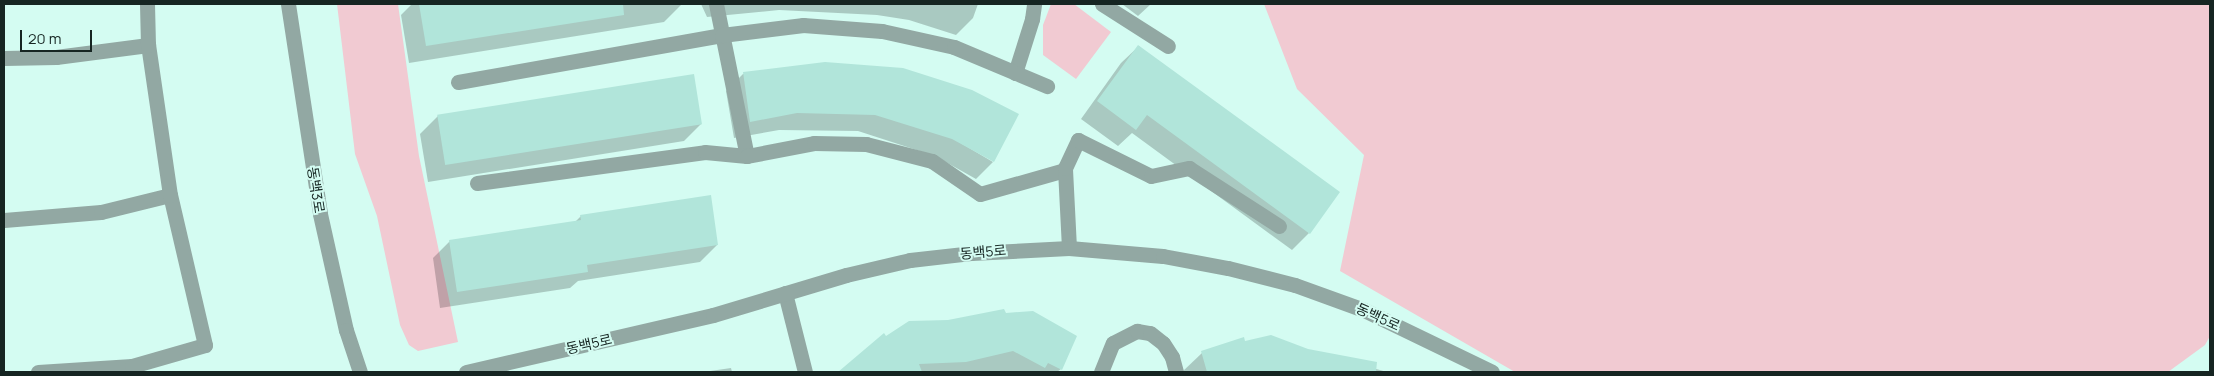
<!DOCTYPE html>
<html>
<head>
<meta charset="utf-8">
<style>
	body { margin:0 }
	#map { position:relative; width:2214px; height:376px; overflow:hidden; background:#d4fcf2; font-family:Manrope,"Noto Sans KR",sans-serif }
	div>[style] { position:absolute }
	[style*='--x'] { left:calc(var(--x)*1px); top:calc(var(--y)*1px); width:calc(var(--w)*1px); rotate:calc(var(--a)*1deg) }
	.green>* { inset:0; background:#f1cad2 }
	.shadow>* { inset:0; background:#0003 }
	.building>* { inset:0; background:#b1e5da; transform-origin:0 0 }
	.minor>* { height:15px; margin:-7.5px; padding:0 7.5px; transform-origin:7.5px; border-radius:7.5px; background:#92a8a3 }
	span { translate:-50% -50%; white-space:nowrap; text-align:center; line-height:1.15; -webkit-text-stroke:4px #d4fcf2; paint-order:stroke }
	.street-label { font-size:14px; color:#162522 }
	.frame { position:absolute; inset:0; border:5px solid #162522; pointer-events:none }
	.scale { position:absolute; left:20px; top:30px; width:72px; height:22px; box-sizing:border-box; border:2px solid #162522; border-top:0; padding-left:6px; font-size:15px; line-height:18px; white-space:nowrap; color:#162522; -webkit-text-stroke:4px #d4fcf2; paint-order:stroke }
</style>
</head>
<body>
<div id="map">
	<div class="green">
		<div style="clip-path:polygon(337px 4px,398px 4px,419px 156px,458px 342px,418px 351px,409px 345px,400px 325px,377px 216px,355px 154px)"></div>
		<div style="clip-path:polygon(1051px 4px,1074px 4px,1111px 32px,1076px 79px,1043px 55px,1043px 25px)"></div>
		<div style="clip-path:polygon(1264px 4px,2210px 4px,2210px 336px,2205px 345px,2168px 372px,1515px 372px,1340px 271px,1364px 155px,1297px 89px)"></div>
	</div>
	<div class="shadow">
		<div style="clip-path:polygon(412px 4px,681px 4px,681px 5px,664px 22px,409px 63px,401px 15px)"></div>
		<div style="clip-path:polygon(701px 4px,978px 4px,973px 18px,956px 35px,909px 20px,877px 15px,779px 10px,707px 17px)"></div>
		<div style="clip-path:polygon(1122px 4px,1151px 4px,1138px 16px)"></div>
		<div style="clip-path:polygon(1139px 46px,1309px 233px,1292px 250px,1132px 133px,1118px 146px,1081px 119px,1121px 63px)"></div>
		<div style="clip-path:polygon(825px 63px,993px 162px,976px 179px,935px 156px,858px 131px,779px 130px,734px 138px,726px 91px,743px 74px)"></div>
		<div style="clip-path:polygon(438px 116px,701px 124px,684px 141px,428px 182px,420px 134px)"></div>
		<div style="clip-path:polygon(581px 216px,717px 245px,700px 262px,578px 281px,570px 288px,440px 308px,433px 258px,450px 241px,575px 222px)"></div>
		<div style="clip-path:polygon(1003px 311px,1061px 369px,1057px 372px,841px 372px,885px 338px)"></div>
		<div style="clip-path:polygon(1244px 343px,1308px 350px,1387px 372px,1182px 372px,1202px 353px)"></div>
		<div style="clip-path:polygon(731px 368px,732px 372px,703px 372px)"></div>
	</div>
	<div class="building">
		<div style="clip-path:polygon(419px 4px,623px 4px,624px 15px,426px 46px)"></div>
		<div style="clip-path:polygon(1138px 45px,1340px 192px,1310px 234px,1147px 115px,1136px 130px,1097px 101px)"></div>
		<div style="clip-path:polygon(825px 62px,903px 68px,972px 90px,1019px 114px,994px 162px,952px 139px,875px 115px,797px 113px,750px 122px,743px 72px)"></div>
		<div style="left:694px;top:74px;width:51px;height:260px;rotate:81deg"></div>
		<div style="clip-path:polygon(711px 195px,718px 245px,587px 265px,588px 272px,457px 292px,449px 240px,581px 220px,580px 215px)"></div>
		<div style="clip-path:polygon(1004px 309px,1006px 313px,1033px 311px,1077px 336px,1062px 370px,1048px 363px,1045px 368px,1013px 351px,966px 362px,919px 364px,922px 372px,838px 372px,884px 333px,886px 336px,909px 321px,948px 320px)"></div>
		<div style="clip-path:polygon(1271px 335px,1308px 349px,1377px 362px,1376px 372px,1207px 372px,1201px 351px,1244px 337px,1245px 341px)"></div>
	</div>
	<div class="minor">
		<div style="--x:288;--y:4;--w:212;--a:81.3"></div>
		<div style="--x:320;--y:214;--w:119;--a:77.4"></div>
		<div style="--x:346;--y:330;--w:44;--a:71.6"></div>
		<div style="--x:716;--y:4;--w:155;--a:78.5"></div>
		<div style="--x:1102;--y:4;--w:78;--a:32.5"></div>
		<div style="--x:4;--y:58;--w:52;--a:-1.1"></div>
		<div style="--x:56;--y:57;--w:93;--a:-7.4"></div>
		<div style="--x:1015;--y:73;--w:57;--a:-72.5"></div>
		<div style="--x:1032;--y:19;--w:15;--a:-82"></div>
		<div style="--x:458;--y:82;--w:268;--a:-10.1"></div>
		<div style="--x:722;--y:35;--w:82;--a:-7"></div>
		<div style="--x:803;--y:25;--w:79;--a:4.3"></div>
		<div style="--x:882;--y:31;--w:74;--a:12.5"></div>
		<div style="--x:954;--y:47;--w:101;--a:22.8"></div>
		<div style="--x:477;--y:183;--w:230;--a:-7.7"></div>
		<div style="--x:705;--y:152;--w:42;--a:5.4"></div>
		<div style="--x:747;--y:156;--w:68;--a:-11"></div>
		<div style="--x:814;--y:143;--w:52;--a:1.1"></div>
		<div style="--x:866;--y:144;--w:68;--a:14.4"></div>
		<div style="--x:932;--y:161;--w:58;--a:34.5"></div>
		<div style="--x:980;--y:194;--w:88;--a:-15.8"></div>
		<div style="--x:4;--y:220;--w:97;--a:-4.7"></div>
		<div style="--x:101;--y:212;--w:71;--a:-13.8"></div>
		<div style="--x:1069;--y:248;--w:80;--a:-92.9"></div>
		<div style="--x:1065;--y:168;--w:31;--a:-65"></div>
		<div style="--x:1078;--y:140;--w:81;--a:26.3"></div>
		<div style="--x:1151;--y:176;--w:39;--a:-12"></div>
		<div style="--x:1189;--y:168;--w:107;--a:32.8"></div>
		<div style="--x:785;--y:293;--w:81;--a:75.8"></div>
		<div style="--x:38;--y:372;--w:94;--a:-3.7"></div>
		<div style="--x:132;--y:366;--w:76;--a:-16"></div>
		<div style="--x:205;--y:345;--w:154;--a:-103.1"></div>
		<div style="--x:170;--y:195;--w:152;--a:-98.3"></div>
		<div style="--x:148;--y:45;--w:41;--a:-91.4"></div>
		<div style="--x:466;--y:372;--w:253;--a:-13"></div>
		<div style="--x:713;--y:315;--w:139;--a:-16.7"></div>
		<div style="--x:846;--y:275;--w:66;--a:-13.2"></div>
		<div style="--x:910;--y:260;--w:61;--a:-6.5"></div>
		<div style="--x:971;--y:253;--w:98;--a:-2.9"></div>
		<div style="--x:1069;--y:248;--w:94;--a:4.9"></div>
		<div style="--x:1163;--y:256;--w:66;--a:10.5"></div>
		<div style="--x:1228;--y:268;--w:69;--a:14.2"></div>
		<div style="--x:1295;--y:285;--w:73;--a:19.9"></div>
		<div style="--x:1364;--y:310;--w:142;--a:25.8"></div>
		<div style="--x:1101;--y:372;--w:31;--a:-68"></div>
		<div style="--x:1113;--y:343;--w:27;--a:-27"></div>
		<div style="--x:1137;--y:331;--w:13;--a:9"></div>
		<div style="--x:1150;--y:333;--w:16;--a:38"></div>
		<div style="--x:1163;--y:343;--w:17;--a:57"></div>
		<div style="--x:1172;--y:357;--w:16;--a:75"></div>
	</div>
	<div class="street-label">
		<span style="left:316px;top:190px;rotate:81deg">동백3로</span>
		<span style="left:983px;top:252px;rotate:-5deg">동백5로</span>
		<span style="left:1378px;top:317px;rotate:24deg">동백5로</span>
		<span style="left:589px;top:344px;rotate:-13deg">동백5로</span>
	</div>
	<div class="frame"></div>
	<div class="scale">20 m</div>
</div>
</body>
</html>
